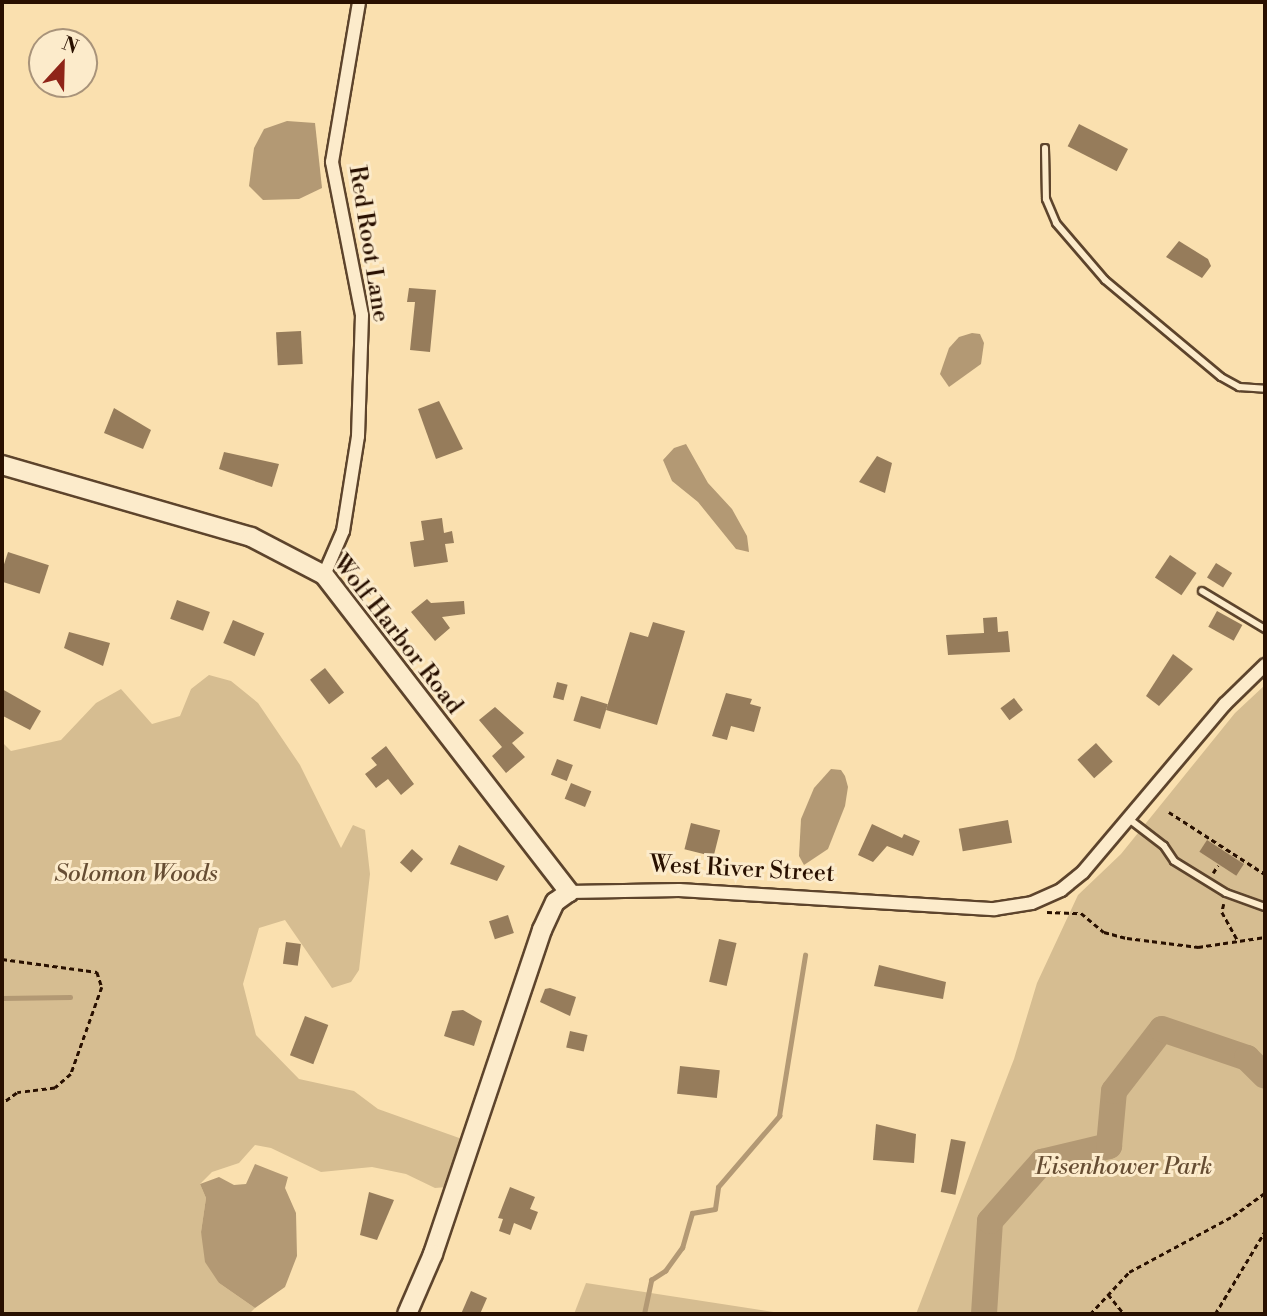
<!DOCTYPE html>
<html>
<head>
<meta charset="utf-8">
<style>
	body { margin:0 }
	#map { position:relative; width:1267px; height:1316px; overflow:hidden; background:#fae0af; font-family:"Libre Bodoni",serif }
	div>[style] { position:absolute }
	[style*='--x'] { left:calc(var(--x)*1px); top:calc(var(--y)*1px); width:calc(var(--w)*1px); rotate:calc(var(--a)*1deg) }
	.green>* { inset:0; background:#d6bd91 }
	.water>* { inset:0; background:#b39974 }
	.stream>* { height:4.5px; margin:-2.25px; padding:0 2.25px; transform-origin:2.25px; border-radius:2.25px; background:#b39974 }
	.river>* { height:26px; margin:-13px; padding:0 13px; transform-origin:13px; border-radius:13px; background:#b39974 }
	.building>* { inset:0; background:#967c5b; transform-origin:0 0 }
	.path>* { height:2.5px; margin-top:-1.25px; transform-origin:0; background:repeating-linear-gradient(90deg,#291000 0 5px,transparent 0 8.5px) }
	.roads { filter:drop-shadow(2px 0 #5d442c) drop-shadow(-2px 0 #5d442c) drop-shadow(0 2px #5d442c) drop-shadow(0 -2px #5d442c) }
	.lane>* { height:6px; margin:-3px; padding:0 3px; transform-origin:3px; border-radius:3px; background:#fcebcb }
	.street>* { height:12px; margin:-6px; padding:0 6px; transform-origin:6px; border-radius:6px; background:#fcebcb }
	.secondary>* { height:18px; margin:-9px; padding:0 9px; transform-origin:9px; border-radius:9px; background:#fcebcb }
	span { translate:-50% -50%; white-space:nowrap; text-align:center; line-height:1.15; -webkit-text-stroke:6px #fcebcb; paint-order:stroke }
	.street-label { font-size:24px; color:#291000 }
	.park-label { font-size:24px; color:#664d33; font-style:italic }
	.frame { position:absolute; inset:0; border:4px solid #291000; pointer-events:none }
	.north { position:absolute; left:28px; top:28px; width:70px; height:70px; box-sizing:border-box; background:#fcebcb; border:2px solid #a8937a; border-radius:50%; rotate:22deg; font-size:19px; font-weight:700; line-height:28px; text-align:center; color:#291000 }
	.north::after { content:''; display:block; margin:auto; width:24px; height:32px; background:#8f2418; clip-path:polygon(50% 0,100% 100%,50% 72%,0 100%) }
</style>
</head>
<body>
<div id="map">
	<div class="green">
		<div style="clip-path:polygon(209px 675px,231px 681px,258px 703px,300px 765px,341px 848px,353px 825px,365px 830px,370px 874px,359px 970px,351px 982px,332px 988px,285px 920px,259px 928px,243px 984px,256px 1035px,299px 1079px,354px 1091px,378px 1109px,462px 1139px,447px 1187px,435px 1188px,406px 1174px,372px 1167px,321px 1172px,271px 1148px,255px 1145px,239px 1163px,212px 1172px,200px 1184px,206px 1198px,201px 1232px,219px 1283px,255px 1308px,249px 1314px,2px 1314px,2px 742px,11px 751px,61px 740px,96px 703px,121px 689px,152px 724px,180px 716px,191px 689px)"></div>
		<div style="clip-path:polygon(1265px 685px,1265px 1314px,916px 1314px,1014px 1059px,1037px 983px,1078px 895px,1121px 854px,1235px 713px)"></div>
		<div style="clip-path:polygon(586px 1283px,787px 1314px,574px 1314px)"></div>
	</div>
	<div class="water">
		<div style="clip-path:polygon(287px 121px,315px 123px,322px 188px,299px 199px,263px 200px,249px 186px,254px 148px,264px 129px)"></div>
		<div style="clip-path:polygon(972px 333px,980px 334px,984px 343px,981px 364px,949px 387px,940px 374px,949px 348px,959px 337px)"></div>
		<div style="clip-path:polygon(686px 444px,708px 483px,732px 509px,747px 536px,749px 552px,736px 549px,698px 502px,672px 481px,663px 460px,674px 448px)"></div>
		<div style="clip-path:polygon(831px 769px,841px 770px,845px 776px,848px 787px,845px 806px,828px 849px,804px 865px,799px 856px,801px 819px,814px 788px)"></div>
		<div style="clip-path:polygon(255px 1164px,288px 1177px,285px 1188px,296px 1213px,297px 1256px,285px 1287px,255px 1308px,219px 1283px,205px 1262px,201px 1232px,206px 1198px,200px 1184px,219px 1177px,234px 1185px,246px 1184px)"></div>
	</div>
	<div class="stream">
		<div style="--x:2;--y:998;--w:68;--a:-0.8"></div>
		<div style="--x:644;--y:1314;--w:35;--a:-78"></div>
		<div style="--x:651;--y:1280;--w:17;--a:-33"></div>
		<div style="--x:665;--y:1271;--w:29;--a:-54"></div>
		<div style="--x:682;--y:1248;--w:36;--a:-74"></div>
		<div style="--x:692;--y:1213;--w:23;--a:-10"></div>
		<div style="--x:715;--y:1209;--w:22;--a:-82"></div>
		<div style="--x:718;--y:1187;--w:94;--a:-49.3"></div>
		<div style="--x:779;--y:1116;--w:163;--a:-80.8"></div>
	</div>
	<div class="river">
		<div style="--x:984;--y:1314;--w:93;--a:-86.3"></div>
		<div style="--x:990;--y:1221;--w:79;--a:-48.6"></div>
		<div style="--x:1042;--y:1162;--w:69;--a:-13.4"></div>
		<div style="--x:1109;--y:1146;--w:55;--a:-84.8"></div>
		<div style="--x:1114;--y:1091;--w:78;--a:-52.3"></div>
		<div style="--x:1162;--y:1029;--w:90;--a:18.8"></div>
		<div style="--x:1247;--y:1058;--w:25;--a:45"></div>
	</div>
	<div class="building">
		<div style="left:1079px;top:124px;width:55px;height:25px;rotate:27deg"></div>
		<div style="clip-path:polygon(1179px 241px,1208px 259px,1211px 266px,1202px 278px,1166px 257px)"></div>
		<div style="clip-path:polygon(409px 288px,436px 290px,430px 352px,410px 350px,415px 302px,407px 302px)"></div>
		<div style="left:301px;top:331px;width:33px;height:25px;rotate:87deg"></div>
		<div style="clip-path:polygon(439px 401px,463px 449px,436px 459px,418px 409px)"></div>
		<div style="clip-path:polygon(114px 408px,151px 430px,143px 449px,104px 433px)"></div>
		<div style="clip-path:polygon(224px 452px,279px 464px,272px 487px,219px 469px)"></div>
		<div style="clip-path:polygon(877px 456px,892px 463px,885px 493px,859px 482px)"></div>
		<div style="clip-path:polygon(442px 518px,444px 533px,452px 531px,454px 543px,445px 544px,448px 562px,414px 567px,410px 542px,424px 540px,421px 521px)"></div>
		<div style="left:8px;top:552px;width:43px;height:30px;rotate:18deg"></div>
		<div style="left:1170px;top:555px;width:32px;height:27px;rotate:34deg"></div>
		<div style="left:1216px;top:563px;width:19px;height:17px;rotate:32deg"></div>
		<div style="clip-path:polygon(427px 599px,431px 603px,464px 601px,465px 614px,442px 617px,450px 628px,435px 641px,411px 612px)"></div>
		<div style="left:177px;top:600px;width:35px;height:20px;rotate:20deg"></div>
		<div style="left:1217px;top:611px;width:29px;height:18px;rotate:29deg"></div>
		<div style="clip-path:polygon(997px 617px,998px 632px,1008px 631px,1010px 652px,948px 655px,946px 635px,984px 633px,983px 618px)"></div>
		<div style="left:233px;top:620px;width:34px;height:25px;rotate:23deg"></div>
		<div style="clip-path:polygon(653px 622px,685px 631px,657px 725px,606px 710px,630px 632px,648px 637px)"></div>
		<div style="clip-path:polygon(69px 632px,110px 643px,103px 666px,64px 648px)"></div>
		<div style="clip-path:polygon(1173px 654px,1193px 669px,1159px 706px,1146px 696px)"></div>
		<div style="left:325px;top:668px;width:31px;height:19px;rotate:52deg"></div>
		<div style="left:557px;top:682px;width:11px;height:16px;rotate:15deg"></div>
		<div style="clip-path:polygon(2px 689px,41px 711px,30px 730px,3px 716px)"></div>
		<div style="clip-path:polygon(726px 693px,752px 699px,750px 704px,761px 707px,754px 732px,731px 726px,727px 740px,712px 736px)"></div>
		<div style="left:581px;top:696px;width:28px;height:26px;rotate:17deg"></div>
		<div style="left:1014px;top:698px;width:15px;height:17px;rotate:53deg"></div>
		<div style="clip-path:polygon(495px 707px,524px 733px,512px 743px,525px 757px,506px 773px,492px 756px,502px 747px,479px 720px)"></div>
		<div style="left:1096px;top:743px;width:25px;height:25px;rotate:48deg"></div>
		<div style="clip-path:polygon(386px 746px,414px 784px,401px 795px,388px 779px,376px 788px,365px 774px,377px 765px,371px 758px)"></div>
		<div style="left:557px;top:759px;width:17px;height:17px;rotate:21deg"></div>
		<div style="left:571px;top:783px;width:22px;height:17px;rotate:22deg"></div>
		<div style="left:1008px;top:820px;width:23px;height:50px;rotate:80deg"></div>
		<div style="left:691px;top:823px;width:30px;height:27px;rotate:14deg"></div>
		<div style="clip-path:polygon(872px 824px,902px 838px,904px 834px,920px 841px,913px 856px,887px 846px,873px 862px,858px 855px)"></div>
		<div style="left:1207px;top:840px;width:44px;height:14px;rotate:33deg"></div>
		<div style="clip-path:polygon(459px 845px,505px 866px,497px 881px,450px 864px)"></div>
		<div style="left:412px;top:849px;width:15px;height:18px;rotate:42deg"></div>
		<div style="left:508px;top:915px;width:19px;height:20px;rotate:72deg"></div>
		<div style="left:719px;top:939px;width:18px;height:44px;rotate:13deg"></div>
		<div style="left:286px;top:942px;width:15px;height:22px;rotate:8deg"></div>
		<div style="clip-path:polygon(879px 965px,946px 982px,943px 999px,874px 986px)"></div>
		<div style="clip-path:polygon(550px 988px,576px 997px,570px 1016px,540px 1002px,545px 989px)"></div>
		<div style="clip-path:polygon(463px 1010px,482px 1021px,474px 1046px,444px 1036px,452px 1011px)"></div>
		<div style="left:305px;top:1016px;width:25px;height:42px;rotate:21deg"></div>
		<div style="left:570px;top:1031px;width:18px;height:17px;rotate:13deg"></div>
		<div style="left:680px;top:1066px;width:40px;height:28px;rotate:6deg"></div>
		<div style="clip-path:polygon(876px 1124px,916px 1134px,914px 1163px,873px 1160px)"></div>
		<div style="left:951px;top:1139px;width:15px;height:54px;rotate:11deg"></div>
		<div style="clip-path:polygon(510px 1187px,535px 1197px,530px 1209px,538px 1212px,531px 1230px,514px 1223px,510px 1235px,499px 1231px,503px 1219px,498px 1218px)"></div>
		<div style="clip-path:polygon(369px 1192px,394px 1200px,377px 1240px,360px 1235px)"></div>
		<div style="clip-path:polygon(471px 1291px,487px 1298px,480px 1314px,461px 1314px)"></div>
	</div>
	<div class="path">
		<div style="--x:1169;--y:812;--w:114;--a:32.9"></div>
		<div style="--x:1213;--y:873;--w:9;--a:-58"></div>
		<div style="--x:1224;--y:904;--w:8;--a:104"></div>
		<div style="--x:1222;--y:912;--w:31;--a:61"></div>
		<div style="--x:1047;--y:912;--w:34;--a:2"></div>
		<div style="--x:1081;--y:913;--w:30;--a:40"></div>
		<div style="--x:1104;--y:932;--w:24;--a:15"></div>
		<div style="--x:1127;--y:938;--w:72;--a:7.2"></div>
		<div style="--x:1198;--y:947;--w:68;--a:-8.5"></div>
		<div style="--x:2;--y:959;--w:96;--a:7.8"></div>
		<div style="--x:97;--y:972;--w:16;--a:72"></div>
		<div style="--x:102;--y:987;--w:92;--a:109.6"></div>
		<div style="--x:71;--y:1074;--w:21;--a:139"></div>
		<div style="--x:55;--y:1088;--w:38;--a:173"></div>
		<div style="--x:17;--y:1093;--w:19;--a:144"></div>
		<div style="--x:1108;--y:1294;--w:26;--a:51"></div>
		<div style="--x:1090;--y:1314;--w:57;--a:-47.1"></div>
		<div style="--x:1129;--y:1272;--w:118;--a:-28.3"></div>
		<div style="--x:1233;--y:1216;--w:39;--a:-36"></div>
		<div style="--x:1215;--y:1314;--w:97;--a:-58.9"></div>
	</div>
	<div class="roads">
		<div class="lane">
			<div style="--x:1045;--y:148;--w:51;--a:88.9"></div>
			<div style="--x:1046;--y:199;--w:26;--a:67"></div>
			<div style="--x:1056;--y:223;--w:75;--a:49.3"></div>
			<div style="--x:1105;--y:280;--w:151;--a:39.9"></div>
			<div style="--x:1221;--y:377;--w:21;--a:29"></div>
			<div style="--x:1239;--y:387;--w:26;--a:4"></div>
			<div style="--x:1202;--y:591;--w:74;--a:31.1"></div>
			<div style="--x:1129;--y:819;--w:44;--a:37.6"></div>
			<div style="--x:1164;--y:846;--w:18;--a:56"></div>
			<div style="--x:1174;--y:861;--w:61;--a:31.6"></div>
			<div style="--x:1226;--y:893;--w:41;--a:19.7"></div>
		</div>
		<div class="street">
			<div style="--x:324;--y:575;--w:48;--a:-66.6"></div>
			<div style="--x:343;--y:531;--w:96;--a:-81"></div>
			<div style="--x:358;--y:436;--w:121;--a:-88.1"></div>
			<div style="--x:362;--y:315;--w:156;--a:-101.1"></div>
			<div style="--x:332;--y:162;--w:162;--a:-80.4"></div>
			<div style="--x:569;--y:892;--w:110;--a:-1"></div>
			<div style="--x:679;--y:890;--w:316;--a:3.5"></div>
			<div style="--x:994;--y:909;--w:38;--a:-9"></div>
			<div style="--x:1032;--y:903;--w:32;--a:-24"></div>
			<div style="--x:1061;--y:890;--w:28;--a:-39"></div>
			<div style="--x:1083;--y:872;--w:220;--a:-49.8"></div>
			<div style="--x:1225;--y:704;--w:56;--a:-44.3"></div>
		</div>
		<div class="secondary">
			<div style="--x:2;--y:465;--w:259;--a:16.1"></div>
			<div style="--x:251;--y:537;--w:82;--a:27.5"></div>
			<div style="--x:324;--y:575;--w:401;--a:52.3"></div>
			<div style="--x:569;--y:892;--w:17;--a:144"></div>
			<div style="--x:555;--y:902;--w:31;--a:115"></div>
			<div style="--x:542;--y:930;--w:342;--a:108.6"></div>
			<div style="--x:433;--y:1254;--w:65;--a:113.4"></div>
		</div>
	</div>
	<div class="street-label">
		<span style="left:368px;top:244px;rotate:81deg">Red Root Lane</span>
		<span style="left:397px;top:635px;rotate:52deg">Wolf Harbor Road</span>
		<span style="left:742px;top:870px;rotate:3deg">West River Street</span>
	</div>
	<div class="park-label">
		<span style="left:136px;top:875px">Solomon Woods</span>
		<span style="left:1124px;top:1168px">Eisenhower Park</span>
	</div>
	<div class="frame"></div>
	<div class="north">N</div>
</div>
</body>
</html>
